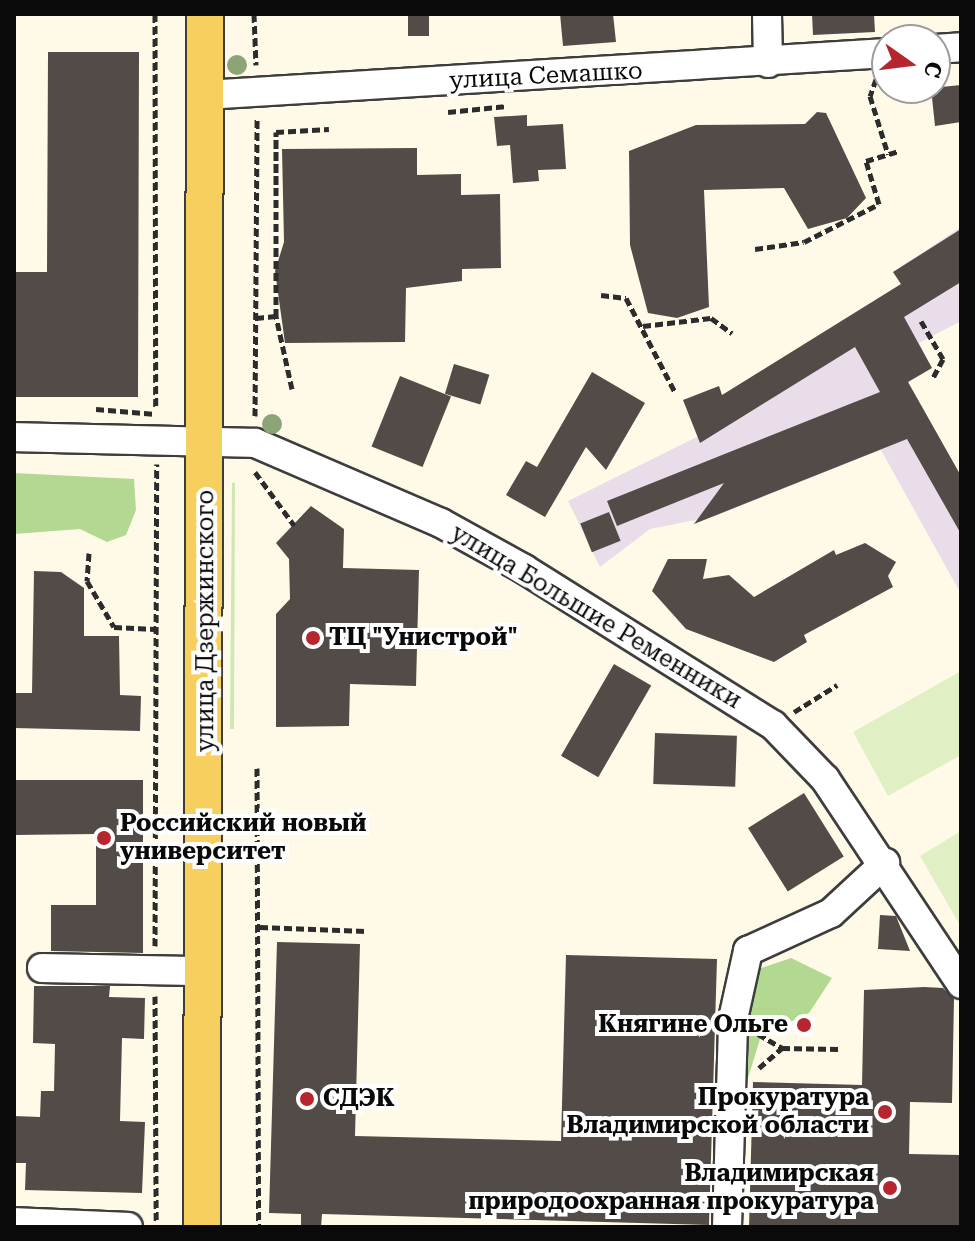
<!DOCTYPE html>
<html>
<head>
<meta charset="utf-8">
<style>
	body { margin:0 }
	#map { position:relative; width:975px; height:1241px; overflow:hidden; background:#fffae7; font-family:"Roboto Serif",serif }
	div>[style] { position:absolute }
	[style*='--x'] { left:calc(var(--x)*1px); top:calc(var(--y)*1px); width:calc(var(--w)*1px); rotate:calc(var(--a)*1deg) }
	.industrial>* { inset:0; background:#e8dde9 }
	.green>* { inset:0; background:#cfe7b3 }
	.forest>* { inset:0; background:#b3d892 }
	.pitch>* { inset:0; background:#e1efc4 }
	.building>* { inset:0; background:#524b47; transform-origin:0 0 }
	.path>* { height:5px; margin-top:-2.5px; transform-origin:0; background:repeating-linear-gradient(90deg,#2c2c2c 0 8px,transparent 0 12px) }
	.roads { filter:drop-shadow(2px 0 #3d3d3d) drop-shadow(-2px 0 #3d3d3d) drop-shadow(0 2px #3d3d3d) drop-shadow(0 -2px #3d3d3d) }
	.minor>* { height:28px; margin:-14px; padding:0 14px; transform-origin:14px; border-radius:14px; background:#fff }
	.major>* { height:36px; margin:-18px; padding:0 18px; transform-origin:18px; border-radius:18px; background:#f7cf5f }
	.trees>* { width:20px; height:20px; margin:-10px; border-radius:50%; background:#8ba577 }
	.dots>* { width:22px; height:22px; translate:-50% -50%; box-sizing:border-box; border:4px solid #fff; border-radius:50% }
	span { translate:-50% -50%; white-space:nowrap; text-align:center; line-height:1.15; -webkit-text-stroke:8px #fff; paint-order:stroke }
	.street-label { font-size:24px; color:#0a0a0a }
	.poi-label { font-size:24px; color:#0a0a0a; font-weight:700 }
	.left { translate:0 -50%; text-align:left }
	.right { translate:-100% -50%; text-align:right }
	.frame { position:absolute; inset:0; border:16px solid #0a0a0a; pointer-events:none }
	.north { position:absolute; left:871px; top:24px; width:80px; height:80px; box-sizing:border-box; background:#fff; border:2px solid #9d9d9d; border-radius:50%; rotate:104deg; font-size:22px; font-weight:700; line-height:32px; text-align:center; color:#0a0a0a }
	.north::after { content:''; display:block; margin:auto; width:28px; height:36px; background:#b7252f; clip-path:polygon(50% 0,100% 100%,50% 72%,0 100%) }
</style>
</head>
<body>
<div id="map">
	<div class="industrial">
		<div style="clip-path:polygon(961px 227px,961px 321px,919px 343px,932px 368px,908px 382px,961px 476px,961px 594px,881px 450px,715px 516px,650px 529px,600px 567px,568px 501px,765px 403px,901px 285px,893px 272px)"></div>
	</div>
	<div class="green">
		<div style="clip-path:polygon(235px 482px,234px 729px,230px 729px,232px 483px)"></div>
	</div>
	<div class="forest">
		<div style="clip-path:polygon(14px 473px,134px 479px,136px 510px,126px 535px,107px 542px,80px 529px,14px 534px)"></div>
		<div style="clip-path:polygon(791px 958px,832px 978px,809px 1013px,761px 1036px,748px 1078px,738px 1060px,758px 969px)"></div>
	</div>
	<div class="pitch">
		<div style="clip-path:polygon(961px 671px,961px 755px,888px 796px,853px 732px)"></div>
		<div style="clip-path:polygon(961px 831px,961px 927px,920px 856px)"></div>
	</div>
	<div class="building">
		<div style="left:408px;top:14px;width:21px;height:22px"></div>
		<div style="clip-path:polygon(560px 14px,613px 14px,616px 42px,563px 46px)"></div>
		<div style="clip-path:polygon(812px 14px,874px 14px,875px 32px,813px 35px)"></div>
		<div style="clip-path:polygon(48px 52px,139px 52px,138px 397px,14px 397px,14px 272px,47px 272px)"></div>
		<div style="clip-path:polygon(961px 85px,961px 122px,935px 126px,931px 88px)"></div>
		<div style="clip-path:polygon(817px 112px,826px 113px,866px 198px,847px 218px,808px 229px,784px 188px,704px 190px,709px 307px,677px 318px,648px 313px,630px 245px,629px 151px,696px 125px,805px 124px)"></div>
		<div style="clip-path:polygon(527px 115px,527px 126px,563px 124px,566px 169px,538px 170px,539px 181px,513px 183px,510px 145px,497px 146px,494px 117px)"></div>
		<div style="clip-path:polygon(417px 148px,417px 175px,461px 174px,461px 195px,500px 194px,501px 268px,462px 269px,462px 281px,406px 288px,405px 342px,285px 343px,275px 271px,284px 242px,282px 149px)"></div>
		<div style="clip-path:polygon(961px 229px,961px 282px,904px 317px,932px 368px,908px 382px,961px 476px,961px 534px,907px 439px,694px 524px,724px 483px,617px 526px,607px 501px,880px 392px,855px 347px,700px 443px,683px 400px,719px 386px,722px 395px,901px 284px,893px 272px)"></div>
		<div style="left:454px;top:364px;width:37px;height:31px;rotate:17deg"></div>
		<div style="clip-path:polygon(592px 372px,645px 403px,606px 470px,586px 447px,545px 517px,506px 495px,526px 461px,537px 467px)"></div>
		<div style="left:400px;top:376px;width:55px;height:76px;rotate:22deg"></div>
		<div style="clip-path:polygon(311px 506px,344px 529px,343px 568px,419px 570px,416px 686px,350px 684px,349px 726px,276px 727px,276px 614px,290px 599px,289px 559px,276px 543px)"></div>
		<div style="left:609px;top:512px;width:31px;height:31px;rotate:68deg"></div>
		<div style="clip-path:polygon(865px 543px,896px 562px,888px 576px,893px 587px,804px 635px,807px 642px,774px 662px,686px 629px,652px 591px,668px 559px,707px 559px,703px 579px,729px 575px,754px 597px,834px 550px,836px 555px)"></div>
		<div style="clip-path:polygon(34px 571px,61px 572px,84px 588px,84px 636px,119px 636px,120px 695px,141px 696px,140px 731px,14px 728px,14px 693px,32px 693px)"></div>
		<div style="left:614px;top:664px;width:43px;height:106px;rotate:30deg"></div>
		<div style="left:655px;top:733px;width:82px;height:51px;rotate:2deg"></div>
		<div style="clip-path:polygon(14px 780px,143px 780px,143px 953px,51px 951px,51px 905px,96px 905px,96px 834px,14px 835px)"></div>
		<div style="left:804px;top:793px;width:75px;height:66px;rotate:58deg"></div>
		<div style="clip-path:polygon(880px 915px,896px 916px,910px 951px,878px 949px)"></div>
		<div style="clip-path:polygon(277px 942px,360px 944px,355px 1136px,561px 1141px,566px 955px,717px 959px,709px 1225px,322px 1214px,321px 1227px,301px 1227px,301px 1214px,269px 1213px)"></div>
		<div style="clip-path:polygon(34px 986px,110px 986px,109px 997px,145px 998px,144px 1039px,122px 1038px,120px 1121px,145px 1122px,142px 1193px,25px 1190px,26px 1163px,14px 1163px,14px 1116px,40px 1117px,41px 1091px,54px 1091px,55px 1044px,33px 1043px)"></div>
		<div style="clip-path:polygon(924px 987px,943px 988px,954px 999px,952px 1103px,910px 1102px,909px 1154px,961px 1155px,961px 1227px,749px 1227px,753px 1082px,862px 1085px,864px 990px)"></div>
	</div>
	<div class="path">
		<div style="--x:155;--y:14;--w:395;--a:89.9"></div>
		<div style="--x:254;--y:14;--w:51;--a:87.8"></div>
		<div style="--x:876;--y:79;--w:18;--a:109"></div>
		<div style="--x:870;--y:96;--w:61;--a:72.8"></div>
		<div style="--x:448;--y:112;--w:59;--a:-5.8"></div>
		<div style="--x:755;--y:249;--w:49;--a:-8.1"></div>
		<div style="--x:804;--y:242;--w:84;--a:-26.9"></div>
		<div style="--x:879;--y:204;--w:45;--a:-106.8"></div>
		<div style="--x:866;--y:161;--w:34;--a:-17"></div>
		<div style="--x:601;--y:295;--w:25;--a:7"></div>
		<div style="--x:626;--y:298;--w:106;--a:62.5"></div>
		<div style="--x:256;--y:318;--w:20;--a:-6"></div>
		<div style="--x:921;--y:321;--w:44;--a:59.9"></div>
		<div style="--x:943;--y:359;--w:21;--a:118"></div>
		<div style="--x:643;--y:326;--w:68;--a:-6.7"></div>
		<div style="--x:711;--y:318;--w:26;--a:36"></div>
		<div style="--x:292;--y:389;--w:75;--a:-102.4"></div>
		<div style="--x:276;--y:316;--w:184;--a:-90"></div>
		<div style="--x:276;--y:132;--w:53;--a:-3.2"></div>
		<div style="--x:96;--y:409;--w:60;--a:4.8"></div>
		<div style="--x:255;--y:416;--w:298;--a:-89.6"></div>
		<div style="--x:255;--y:472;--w:66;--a:53.7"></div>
		<div style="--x:89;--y:553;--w:28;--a:94"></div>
		<div style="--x:87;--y:581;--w:53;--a:59.6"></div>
		<div style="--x:114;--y:627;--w:41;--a:2.8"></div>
		<div style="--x:794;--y:712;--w:51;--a:-32.1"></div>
		<div style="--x:257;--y:768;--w:459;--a:89.8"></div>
		<div style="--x:260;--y:927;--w:106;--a:2.2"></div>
		<div style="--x:155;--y:946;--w:482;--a:-89.8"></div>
		<div style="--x:155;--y:996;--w:226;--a:89.7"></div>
		<div style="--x:758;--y:1034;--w:28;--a:30"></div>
		<div style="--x:782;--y:1048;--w:57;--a:1"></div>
		<div style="--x:759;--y:1068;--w:30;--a:-41"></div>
	</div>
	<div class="roads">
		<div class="minor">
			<div style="--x:767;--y:14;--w:49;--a:88.8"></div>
			<div style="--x:935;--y:49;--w:26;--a:-4"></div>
			<div style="--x:205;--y:95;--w:683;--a:-3.52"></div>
			<div style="--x:14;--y:437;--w:241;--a:1.4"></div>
			<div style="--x:255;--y:443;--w:202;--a:23.3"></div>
			<div style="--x:441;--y:523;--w:95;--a:29"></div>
			<div style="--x:524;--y:569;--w:294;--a:32.1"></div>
			<div style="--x:773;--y:725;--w:75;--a:46.1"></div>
			<div style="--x:825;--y:779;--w:246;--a:56.4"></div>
			<div style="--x:42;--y:968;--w:162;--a:1.1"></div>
			<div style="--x:14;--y:1222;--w:114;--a:2.5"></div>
			<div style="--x:727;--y:1227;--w:208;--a:-88.3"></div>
			<div style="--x:733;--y:1019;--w:70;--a:-77.6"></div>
			<div style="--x:748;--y:951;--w:91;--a:-24.6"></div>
			<div style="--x:831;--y:913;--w:74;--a:-42.8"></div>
		</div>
		<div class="major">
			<div style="--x:202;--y:1227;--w:1213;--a:-89.86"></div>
		</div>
	</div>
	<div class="trees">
		<div style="left:237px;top:65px"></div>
		<div style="left:272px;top:424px"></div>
	</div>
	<div class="dots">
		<div style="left:313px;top:638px;background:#b7252f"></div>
		<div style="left:104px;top:838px;background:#b7252f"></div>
		<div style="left:804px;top:1025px;background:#b7252f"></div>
		<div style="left:307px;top:1099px;background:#b7252f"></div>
		<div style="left:885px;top:1112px;background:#b7252f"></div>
		<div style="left:890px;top:1188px;background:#b7252f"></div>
	</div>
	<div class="street-label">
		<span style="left:546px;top:76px;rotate:-3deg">улица Семашко</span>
		<span style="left:596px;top:617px;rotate:31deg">улица Большие Ременники</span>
		<span style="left:206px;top:621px;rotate:-90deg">улица Дзержинского</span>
	</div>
	<div class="poi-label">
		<span class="left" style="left:329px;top:638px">ТЦ "Унистрой"</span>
		<span class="left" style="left:120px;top:838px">Российский новый<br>университет</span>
		<span class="right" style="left:788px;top:1025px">Княгине Ольге</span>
		<span class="right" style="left:869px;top:1112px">Прокуратура<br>Владимирской области</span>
		<span class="left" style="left:323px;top:1099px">СДЭК</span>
		<span class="right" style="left:874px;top:1188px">Владимирская<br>природоохранная прокуратура</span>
	</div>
	<div class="frame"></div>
	<div class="north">С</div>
</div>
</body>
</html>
